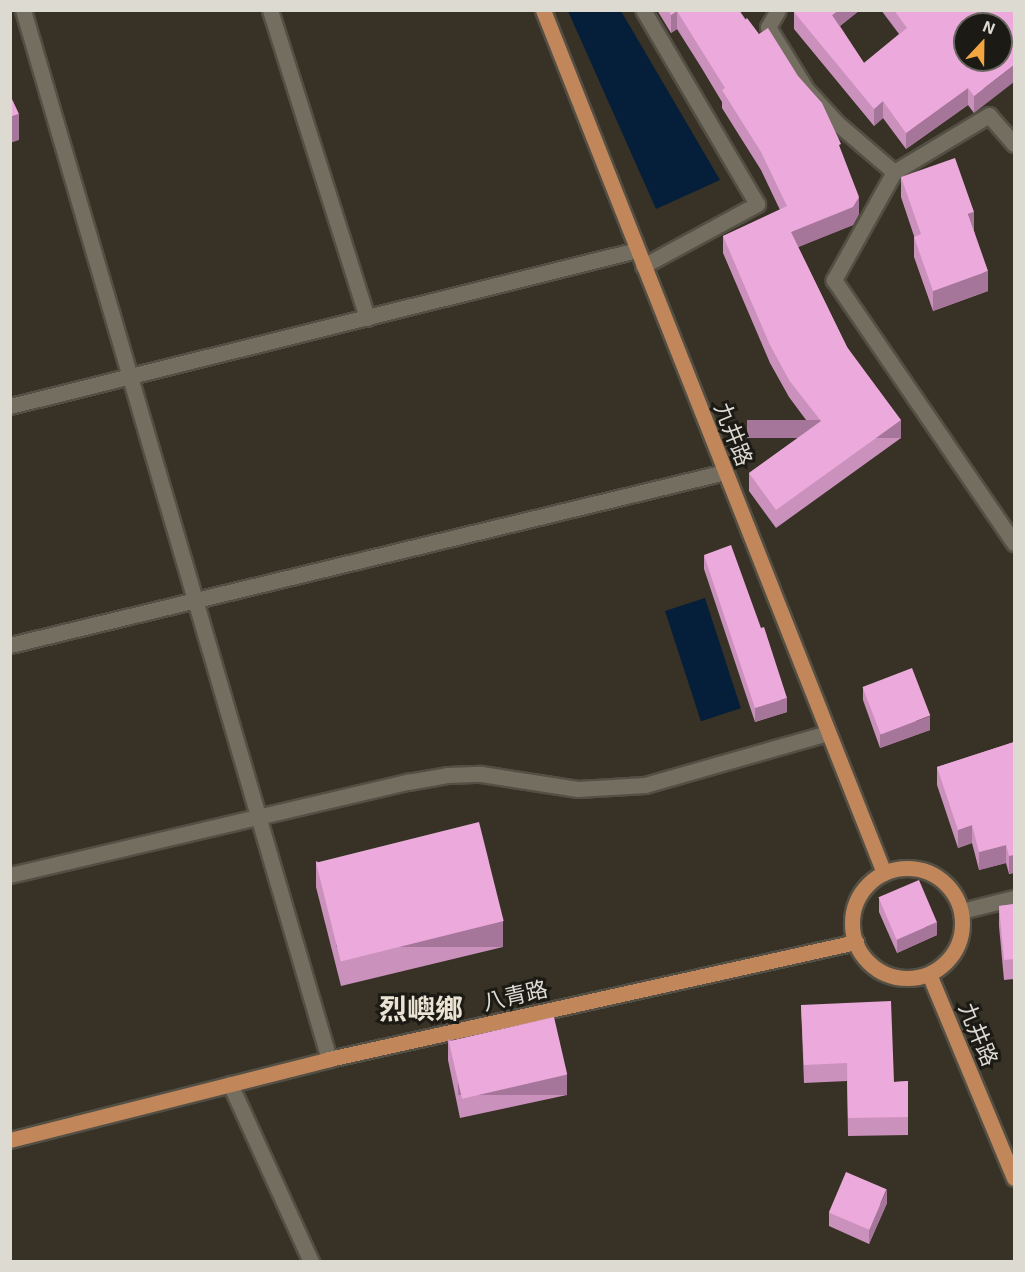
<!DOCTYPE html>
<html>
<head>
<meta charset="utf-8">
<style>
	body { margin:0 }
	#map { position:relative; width:1025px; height:1272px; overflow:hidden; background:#373225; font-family:"Exo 2","Noto Sans TC",sans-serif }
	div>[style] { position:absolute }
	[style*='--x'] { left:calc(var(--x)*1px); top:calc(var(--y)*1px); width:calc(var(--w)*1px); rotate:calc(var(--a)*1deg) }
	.water>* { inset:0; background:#051e39; transform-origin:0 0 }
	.roads { filter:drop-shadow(2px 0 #534f44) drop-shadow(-2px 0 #534f44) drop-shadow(0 2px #534f44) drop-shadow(0 -2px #534f44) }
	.minor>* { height:15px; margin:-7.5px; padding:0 7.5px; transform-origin:7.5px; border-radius:7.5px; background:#746e60 }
	.major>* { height:15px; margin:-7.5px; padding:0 7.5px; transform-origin:7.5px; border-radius:7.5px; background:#c18659 }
	.major>.ring { margin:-7.5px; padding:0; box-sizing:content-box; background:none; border:15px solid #c18659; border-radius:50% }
	.wall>* { inset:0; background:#cb91bd }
	.shaded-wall>* { inset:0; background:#a5769a; transform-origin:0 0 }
	.building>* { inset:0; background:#eca9dc; transform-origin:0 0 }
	span { translate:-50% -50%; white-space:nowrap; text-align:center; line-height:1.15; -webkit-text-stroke:6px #1c1a14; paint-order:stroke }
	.street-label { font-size:22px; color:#dddad2 }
	.district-label { font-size:28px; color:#eae3d3; font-weight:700 }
	.frame { position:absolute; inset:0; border:12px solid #dddad2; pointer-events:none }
	.north { position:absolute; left:953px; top:12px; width:60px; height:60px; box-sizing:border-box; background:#1c1a14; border:2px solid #696760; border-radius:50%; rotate:22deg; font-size:16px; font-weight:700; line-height:24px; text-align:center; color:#dddad2 }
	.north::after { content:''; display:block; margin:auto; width:21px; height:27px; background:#f2a541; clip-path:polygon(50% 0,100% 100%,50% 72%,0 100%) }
</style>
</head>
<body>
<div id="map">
	<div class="water">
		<div style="clip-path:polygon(568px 11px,621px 11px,720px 180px,656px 209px)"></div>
		<div style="left:705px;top:598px;width:116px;height:42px;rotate:72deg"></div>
	</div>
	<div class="roads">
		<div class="minor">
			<div style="--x:23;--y:10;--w:1093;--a:73.74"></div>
			<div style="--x:270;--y:10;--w:323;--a:72.5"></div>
			<div style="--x:778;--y:10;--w:20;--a:120"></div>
			<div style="--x:768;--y:27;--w:73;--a:58.5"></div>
			<div style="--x:806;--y:89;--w:47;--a:47.6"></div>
			<div style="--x:838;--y:124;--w:74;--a:40.6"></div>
			<div style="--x:1014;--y:144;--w:38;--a:-131"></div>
			<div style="--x:989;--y:115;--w:111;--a:149"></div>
			<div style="--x:894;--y:172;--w:124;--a:119.1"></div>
			<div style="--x:834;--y:280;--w:319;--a:55.6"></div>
			<div style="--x:643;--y:266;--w:130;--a:-28.5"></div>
			<div style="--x:757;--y:204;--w:225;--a:-120.4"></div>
			<div style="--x:10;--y:406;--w:646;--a:-13.97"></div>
			<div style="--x:10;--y:645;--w:736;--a:-13.6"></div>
			<div style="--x:10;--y:875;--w:409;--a:-13.2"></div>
			<div style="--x:408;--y:782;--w:41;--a:-9.9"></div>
			<div style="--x:448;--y:775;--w:33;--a:-2"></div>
			<div style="--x:481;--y:774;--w:98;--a:8.8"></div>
			<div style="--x:578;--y:789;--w:67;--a:-3.4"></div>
			<div style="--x:645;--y:785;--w:190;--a:-15.9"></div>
			<div style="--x:961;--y:911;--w:55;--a:-13.8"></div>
			<div style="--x:230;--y:1084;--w:196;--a:65.5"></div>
		</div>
		<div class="major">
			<div style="--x:543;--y:10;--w:928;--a:68.44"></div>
			<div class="ring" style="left:852px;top:868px;width:95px;height:95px"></div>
			<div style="--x:929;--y:974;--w:221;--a:67.4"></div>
			<div style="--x:10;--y:1140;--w:329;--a:-14.2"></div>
			<div style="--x:329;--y:1059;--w:540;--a:-12.52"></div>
		</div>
	</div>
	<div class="wall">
		<div style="clip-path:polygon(657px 10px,739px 10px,841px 152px,859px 214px,853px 225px,798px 247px,847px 347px,901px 438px,776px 528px,749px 491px,749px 473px,812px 428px,789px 397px,770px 363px,723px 253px,723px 236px,780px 210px,761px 170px,722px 108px,722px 102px,701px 67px,677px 29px,671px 33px)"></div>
		<div style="clip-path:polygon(797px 10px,860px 10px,840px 26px,864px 63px,899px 34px,881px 10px,1014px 10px,974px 113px,968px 105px,906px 149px,883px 118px,874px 126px,794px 29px,794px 12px)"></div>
		<div style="clip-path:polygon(901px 177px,974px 231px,988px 291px,933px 311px,914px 257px,914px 236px,901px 197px)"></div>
		<div style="clip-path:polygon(704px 555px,787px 712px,755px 722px,704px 569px)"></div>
		<div style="clip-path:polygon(863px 687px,930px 730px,880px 748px,863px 700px)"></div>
		<div style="clip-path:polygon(1014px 742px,1014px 873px,1009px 874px,1006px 863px,979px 870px,972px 843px,958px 848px,937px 785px,937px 767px)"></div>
		<div style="clip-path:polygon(316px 861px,503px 947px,341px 986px,316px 887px)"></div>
		<div style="clip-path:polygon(879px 898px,937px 935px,897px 953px,879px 912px)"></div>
		<div style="clip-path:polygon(1014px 904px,1014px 979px,1004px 980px,999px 926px,999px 906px)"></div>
		<div style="clip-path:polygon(801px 1005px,894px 1082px,908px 1081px,908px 1135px,848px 1136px,847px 1081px,804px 1083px)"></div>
		<div style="clip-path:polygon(448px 1039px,567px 1095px,460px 1118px,448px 1060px)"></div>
		<div style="clip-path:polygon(887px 1203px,869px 1244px,829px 1226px,829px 1213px)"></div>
	</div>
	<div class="shaded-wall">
		<div style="clip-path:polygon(839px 10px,860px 10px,832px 32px,832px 15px)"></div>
		<div style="clip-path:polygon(677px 11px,677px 29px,671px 33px,671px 15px)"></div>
		<div style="clip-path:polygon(1014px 65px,1014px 82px,974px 113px,974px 96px)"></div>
		<div style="clip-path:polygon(968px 88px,968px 105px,906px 149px,906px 133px)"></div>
		<div style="clip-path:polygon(883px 101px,883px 118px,874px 126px,874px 109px)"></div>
		<div style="clip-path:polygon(19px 114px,19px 140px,10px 143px,10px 117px)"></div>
		<div style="clip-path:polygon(859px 197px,859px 214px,853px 225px,791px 250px,791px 232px)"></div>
		<div style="clip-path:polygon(974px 212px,974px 232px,968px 214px)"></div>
		<div style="clip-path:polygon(988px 271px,988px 291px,933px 311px,933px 291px)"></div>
		<div style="left:901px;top:420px;width:18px;height:154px;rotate:90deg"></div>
		<div style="clip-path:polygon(787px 698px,787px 712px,755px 722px,755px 708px)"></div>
		<div style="clip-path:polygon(930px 716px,930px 730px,880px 748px,880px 734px)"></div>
		<div style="clip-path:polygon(972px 825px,972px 843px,958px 848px,958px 830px)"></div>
		<div style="clip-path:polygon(1006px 845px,1006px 863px,979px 870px,979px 852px)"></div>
		<div style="left:1014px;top:855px;width:18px;height:5px;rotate:90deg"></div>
		<div style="left:503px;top:921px;width:26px;height:167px;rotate:90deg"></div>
		<div style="clip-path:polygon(937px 922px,937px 935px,897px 953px,897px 940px)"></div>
		<div style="left:567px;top:1075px;width:20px;height:109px;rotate:90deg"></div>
		<div style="clip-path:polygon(887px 1189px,887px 1203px,869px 1244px,869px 1230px)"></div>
	</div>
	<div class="building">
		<div style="clip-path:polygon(668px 10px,739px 10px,745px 20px,747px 18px,759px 34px,768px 28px,798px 76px,822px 103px,841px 144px,839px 145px,859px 197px,853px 207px,791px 232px,847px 347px,901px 420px,776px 510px,749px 473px,821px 421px,789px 380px,770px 345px,723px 236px,787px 206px,761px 152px,722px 90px,725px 88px,677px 11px,671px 15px)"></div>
		<div style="clip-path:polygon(evenodd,797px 10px,839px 10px,832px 15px,864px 63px,907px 28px,894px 10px,1014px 10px,1014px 65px,974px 96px,968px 88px,906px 133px,883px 101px,874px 109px,794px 12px,797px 10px,965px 24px,1001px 24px,1001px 60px,965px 60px,965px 24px)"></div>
		<div style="clip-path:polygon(10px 95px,19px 114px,10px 117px)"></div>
		<div style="clip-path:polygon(955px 158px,974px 212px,968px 214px,988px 271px,933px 291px,914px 237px,921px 234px,901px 177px)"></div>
		<div style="clip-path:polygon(731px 545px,761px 628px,764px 627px,787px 698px,755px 708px,704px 555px)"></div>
		<div style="left:912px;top:668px;width:51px;height:53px;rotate:69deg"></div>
		<div style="clip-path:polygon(1014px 742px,1014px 855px,1009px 856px,1006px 845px,979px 852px,972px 825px,958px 830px,937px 767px)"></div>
		<div style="left:479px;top:822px;width:102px;height:168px;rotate:76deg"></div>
		<div style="left:919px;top:880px;width:46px;height:44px;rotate:67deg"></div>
		<div style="clip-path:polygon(1014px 904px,1014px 959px,1004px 960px,999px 906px)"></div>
		<div style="clip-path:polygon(891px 1001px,894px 1082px,908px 1081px,908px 1117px,848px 1118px,847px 1063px,804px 1065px,801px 1005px)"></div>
		<div style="left:554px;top:1017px;width:59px;height:108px;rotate:77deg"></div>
		<div style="left:846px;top:1172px;width:44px;height:44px;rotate:23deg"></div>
	</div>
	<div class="street-label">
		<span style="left:734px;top:434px;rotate:68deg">九井路</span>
		<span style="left:515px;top:995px;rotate:-13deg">八青路</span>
		<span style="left:979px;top:1034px;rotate:67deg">九井路</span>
	</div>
	<div class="district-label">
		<span style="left:421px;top:1008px">烈嶼鄉</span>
	</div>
	<div class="frame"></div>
	<div class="north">N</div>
</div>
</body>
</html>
